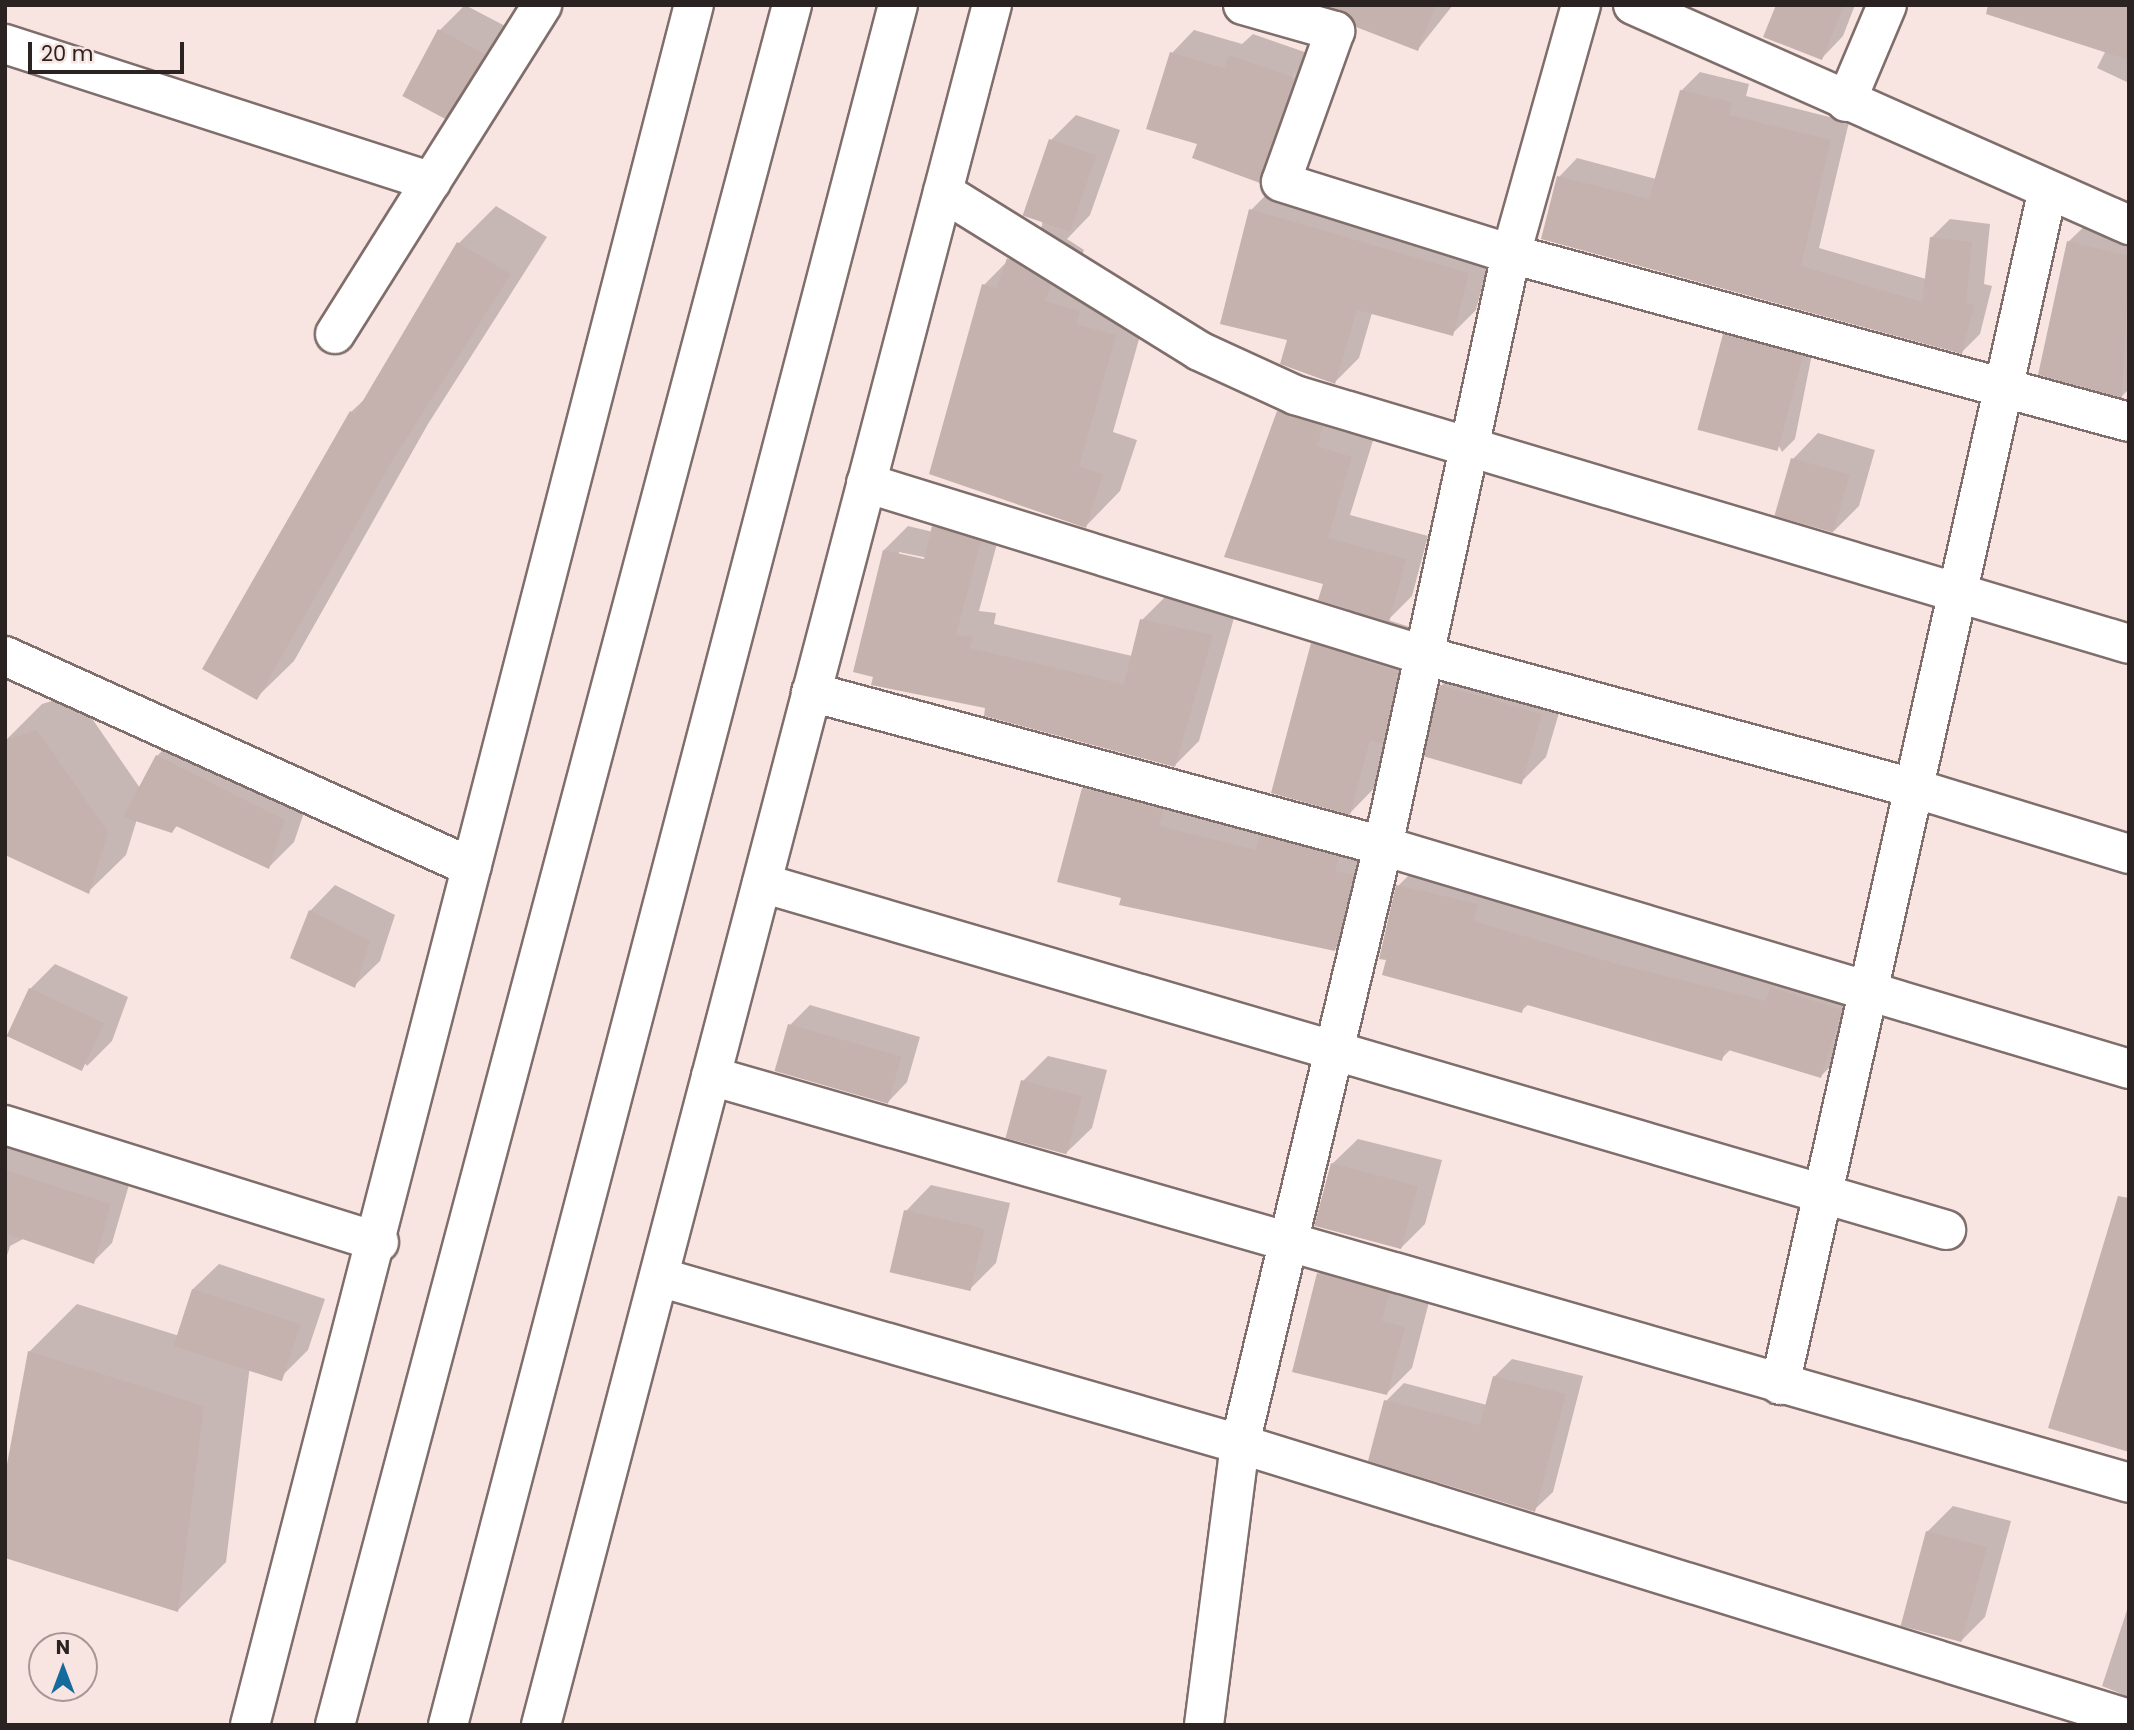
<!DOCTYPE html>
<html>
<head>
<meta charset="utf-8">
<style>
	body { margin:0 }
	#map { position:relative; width:2134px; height:1730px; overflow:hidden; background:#f8e5e1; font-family:Poppins,sans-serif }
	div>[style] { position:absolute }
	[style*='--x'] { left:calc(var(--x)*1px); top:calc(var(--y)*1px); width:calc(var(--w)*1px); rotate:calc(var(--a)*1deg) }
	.shadow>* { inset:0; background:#0003 }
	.building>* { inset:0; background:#c5b2af; transform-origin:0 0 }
	.roads { filter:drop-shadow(2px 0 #7f6e6b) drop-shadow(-2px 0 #7f6e6b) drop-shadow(0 2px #7f6e6b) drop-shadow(0 -2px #7f6e6b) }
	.street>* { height:38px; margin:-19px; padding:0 19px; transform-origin:19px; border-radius:19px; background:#fff }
	.secondary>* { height:38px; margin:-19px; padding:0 19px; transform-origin:19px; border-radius:19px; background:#fff }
	.highway>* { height:38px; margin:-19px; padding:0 19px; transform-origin:19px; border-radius:19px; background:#fff }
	span { translate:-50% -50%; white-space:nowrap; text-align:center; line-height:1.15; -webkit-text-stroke:7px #f8e5e1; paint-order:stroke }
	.frame { position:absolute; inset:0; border:7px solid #2a2322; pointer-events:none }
	.north { position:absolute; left:28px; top:1632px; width:70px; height:70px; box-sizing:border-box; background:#f8e5e1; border:2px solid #a69795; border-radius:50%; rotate:0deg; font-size:19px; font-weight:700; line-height:28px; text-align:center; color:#2a2322 }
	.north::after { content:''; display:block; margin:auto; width:24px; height:32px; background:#156c9c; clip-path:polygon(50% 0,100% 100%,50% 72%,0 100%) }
	.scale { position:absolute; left:28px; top:42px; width:156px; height:32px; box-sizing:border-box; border:4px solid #2a2322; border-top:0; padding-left:9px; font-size:21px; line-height:24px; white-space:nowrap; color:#2a2322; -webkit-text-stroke:5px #f8e5e1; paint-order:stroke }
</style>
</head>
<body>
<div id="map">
	<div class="shadow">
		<div style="clip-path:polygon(465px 5px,509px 28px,470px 90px,445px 116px,440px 30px)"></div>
		<div style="clip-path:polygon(1364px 5px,1453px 5px,1418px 49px)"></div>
		<div style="clip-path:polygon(1780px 5px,1855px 5px,1843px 36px,1822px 58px)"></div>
		<div style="clip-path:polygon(2129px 5px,2129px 83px,2097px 68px)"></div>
		<div style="clip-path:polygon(evenodd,1194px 30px,1242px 44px,1253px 34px,1316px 56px,1282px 158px,1259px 181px,1199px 143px,1172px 53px,1194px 30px,1296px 69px,1271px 156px,1267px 156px,1296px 69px)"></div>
		<div style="clip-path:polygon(1700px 72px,1749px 84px,1746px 96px,1849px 122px,1819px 248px,1926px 279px,1931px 238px,1950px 219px,1990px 224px,1984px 284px,1992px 286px,1980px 334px,1962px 352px,1559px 177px,1577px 158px,1656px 179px,1681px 91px)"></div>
		<div style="clip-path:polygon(1076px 115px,1120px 130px,1090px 215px,1067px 239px,1084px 250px,1078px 266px,1150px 300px,1113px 432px,1137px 440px,1120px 491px,1086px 526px,984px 285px,1042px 226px,1051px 140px)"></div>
		<div style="clip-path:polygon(1275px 186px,1492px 249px,1476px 310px,1452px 334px,1372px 313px,1359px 358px,1335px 382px,1289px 338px,1251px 210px)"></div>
		<div style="clip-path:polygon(496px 206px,547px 237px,428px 424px,294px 661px,256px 698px,351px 412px,369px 395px,459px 243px)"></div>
		<div style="clip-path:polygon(2088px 223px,2129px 233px,2129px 389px,2122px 396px,2068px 242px)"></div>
		<div style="clip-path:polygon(1737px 323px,1814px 344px,1795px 439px,1782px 452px,1724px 335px)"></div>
		<div style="clip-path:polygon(1302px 388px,1375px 434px,1350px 515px,1428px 536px,1412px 596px,1388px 620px,1435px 635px,1387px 775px,1350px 813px,1313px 644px,1349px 608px,1325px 583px,1278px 412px)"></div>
		<div style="clip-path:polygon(1818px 433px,1875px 450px,1859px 506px,1834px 531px,1793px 459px)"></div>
		<div style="clip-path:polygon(evenodd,958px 503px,1004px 517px,979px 611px,996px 613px,994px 624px,1132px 656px,1142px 620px,1166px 596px,1236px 611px,1199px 741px,1175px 765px,988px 706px,884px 550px,908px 526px,933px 532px,958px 503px,899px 552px,933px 559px,932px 563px,899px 555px,899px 552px)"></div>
		<div style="clip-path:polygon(1467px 660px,1566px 689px,1546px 757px,1521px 782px,1427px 755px,1442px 685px)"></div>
		<div style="clip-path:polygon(75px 694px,140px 788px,157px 756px,183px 730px,310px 795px,294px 842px,269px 867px,178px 825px,172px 831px,137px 819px,126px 855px,88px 892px,5px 741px,42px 704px)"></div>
		<div style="clip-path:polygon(1101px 771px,1370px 858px,1352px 932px,1335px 949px,1123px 897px,1083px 788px)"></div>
		<div style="clip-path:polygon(1422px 862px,1865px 986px,1845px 1052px,1821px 1076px,1731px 1049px,1721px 1059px,1529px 1004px,1521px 1011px,1398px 886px)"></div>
		<div style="clip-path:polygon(335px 885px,395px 915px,380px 961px,354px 986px,310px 911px)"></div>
		<div style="clip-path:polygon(55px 964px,128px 997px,112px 1041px,87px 1066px,30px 989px)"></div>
		<div style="clip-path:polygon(810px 1005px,920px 1037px,907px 1082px,888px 1102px,790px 1025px)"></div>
		<div style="clip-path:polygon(1048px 1056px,1107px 1070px,1092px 1128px,1066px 1153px,1023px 1081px)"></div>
		<div style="clip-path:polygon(1358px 1139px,1442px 1160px,1425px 1224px,1400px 1249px,1332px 1164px)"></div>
		<div style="clip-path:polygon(5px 1146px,129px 1185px,112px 1243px,93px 1262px,25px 1238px,10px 1246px,5px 1262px)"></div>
		<div style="clip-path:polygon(931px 1185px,1010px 1203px,996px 1263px,971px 1288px,906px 1211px)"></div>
		<div style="clip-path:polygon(1344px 1248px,1413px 1268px,1406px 1296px,1429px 1302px,1412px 1368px,1387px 1393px,1319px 1274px)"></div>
		<div style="clip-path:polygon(219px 1264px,325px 1299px,308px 1350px,283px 1375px,250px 1365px,226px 1562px,178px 1610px,29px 1352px,77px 1304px,186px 1338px,193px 1289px)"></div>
		<div style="clip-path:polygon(1512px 1359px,1583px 1376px,1553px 1492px,1534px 1510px,1386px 1401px,1404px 1383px,1487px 1405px,1494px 1377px)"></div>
		<div style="clip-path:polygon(1953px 1506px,2011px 1521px,1985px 1617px,1960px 1642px,1927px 1532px)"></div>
		<div style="clip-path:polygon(2129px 1604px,2129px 1697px,2102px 1686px)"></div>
	</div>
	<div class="building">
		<div style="clip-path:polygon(1324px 5px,1436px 5px,1418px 51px,1356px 27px,1350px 16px)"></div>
		<div style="clip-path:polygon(1776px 5px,1844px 5px,1822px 60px,1763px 37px)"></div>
		<div style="clip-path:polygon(1988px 5px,2129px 5px,2129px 60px,1986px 14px)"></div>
		<div style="left:438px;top:29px;width:53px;height:76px;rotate:28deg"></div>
		<div style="clip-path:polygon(1170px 52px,1224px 68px,1229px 55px,1295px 78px,1260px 183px,1192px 158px,1197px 144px,1146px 129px)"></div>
		<div style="clip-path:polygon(1680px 90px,1732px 102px,1729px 115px,1831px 140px,1801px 266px,1922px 302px,1930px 237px,1972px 242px,1966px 303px,1974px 305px,1962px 354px,1541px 239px,1557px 176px,1649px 199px)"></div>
		<div style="left:1049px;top:139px;width:50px;height:81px;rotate:19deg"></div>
		<div style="clip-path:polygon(1249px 209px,1469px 273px,1453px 336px,1357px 310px,1335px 384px,1280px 364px,1287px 340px,1220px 324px)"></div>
		<div style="clip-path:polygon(2067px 241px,2129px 256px,2122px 398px,2038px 375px)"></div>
		<div style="clip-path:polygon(457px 242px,511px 274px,391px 463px,257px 700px,202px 669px,350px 411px,355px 414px)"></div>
		<div style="clip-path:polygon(1007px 258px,1051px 285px,1045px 301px,1080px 311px,1076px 324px,1116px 335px,1079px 467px,1103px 474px,1086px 528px,929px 474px,982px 284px,997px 288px)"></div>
		<div style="left:1723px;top:334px;width:83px;height:99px;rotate:15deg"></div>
		<div style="clip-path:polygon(1277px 411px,1323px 426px,1317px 446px,1352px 457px,1328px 538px,1406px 559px,1389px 622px,1318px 600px,1323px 584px,1224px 557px)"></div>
		<div style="left:1791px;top:458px;width:61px;height:60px;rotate:16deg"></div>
		<div style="clip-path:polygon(932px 526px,981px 541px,956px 635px,973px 637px,970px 648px,1124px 684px,1140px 619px,1213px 635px,1175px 767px,984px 716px,985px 708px,871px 685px,873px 677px,853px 672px,883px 550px,924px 559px)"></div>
		<div style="clip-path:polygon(1311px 643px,1398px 672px,1383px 744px,1370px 740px,1350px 815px,1271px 793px)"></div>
		<div style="left:1440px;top:685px;width:106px;height:73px;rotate:16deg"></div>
		<div style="clip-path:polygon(37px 730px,108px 832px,89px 894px,5px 855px,5px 740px)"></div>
		<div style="clip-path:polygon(156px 755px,285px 820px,269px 869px,176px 826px,172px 833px,123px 817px)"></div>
		<div style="clip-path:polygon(1082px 788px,1163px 810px,1159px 826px,1256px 850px,1260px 835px,1339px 857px,1335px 871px,1354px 875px,1335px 951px,1119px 905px,1121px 898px,1057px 882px)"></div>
		<div style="clip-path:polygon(1396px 885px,1478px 904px,1474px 921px,1617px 964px,1766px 1001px,1770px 987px,1842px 1010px,1821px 1078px,1725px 1049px,1722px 1061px,1524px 1004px,1522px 1013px,1382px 975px,1386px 960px,1379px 959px)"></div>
		<div style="clip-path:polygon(309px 910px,370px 941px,355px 988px,290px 958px)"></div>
		<div style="left:29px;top:988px;width:83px;height:53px;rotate:25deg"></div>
		<div style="left:788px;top:1024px;width:118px;height:49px;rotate:16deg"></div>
		<div style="left:1021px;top:1080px;width:63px;height:60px;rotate:15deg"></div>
		<div style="left:1331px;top:1163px;width:90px;height:65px;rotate:15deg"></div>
		<div style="clip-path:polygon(5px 1170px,111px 1204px,94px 1264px,5px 1233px)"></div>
		<div style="clip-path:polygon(2118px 1196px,2129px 1198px,2129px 1452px,2048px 1428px)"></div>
		<div style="left:904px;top:1210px;width:83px;height:64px;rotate:13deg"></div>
		<div style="clip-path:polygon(1317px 1273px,1389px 1293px,1382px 1321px,1405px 1327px,1387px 1395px,1292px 1372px)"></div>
		<div style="left:192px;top:1289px;width:114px;height:60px;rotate:18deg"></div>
		<div style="clip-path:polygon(28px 1351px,204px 1406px,178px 1612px,5px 1558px,5px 1475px)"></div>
		<div style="clip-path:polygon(1493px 1376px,1566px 1394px,1535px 1512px,1368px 1461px,1384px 1400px,1480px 1425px)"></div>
		<div style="left:1926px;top:1531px;width:63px;height:98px;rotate:15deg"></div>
	</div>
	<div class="roads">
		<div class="street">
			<div style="--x:1243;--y:5;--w:96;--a:15.8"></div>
			<div style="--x:1335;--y:31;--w:160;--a:109.7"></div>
			<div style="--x:1281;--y:182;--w:241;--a:17.4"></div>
			<div style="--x:1511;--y:254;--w:640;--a:15.21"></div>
			<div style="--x:1633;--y:5;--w:543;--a:23.92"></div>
			<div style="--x:5;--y:44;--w:448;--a:17.9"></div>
			<div style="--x:1846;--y:102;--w:105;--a:-67.1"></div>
			<div style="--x:943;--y:192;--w:301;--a:31.8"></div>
			<div style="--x:1199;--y:351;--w:106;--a:24.6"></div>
			<div style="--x:1295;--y:395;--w:870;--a:16.62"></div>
			<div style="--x:335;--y:334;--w:389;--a:-57.8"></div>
			<div style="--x:866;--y:483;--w:586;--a:17.17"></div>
			<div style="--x:1426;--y:656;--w:505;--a:15.17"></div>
			<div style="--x:1913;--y:788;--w:226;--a:17"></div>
			<div style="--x:5;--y:656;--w:512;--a:24.36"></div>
			<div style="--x:811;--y:692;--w:592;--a:15.07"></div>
			<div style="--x:1383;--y:846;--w:779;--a:16.64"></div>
			<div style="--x:762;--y:883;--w:1234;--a:16.33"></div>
			<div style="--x:711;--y:1076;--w:1475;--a:16.01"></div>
			<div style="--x:5;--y:1125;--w:392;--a:17.4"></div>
			<div style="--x:659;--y:1277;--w:605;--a:16.04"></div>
			<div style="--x:1240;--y:1444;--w:931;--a:17.19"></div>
			<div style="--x:1780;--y:1385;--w:1222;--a:-77.37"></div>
			<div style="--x:1204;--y:1725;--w:283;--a:-82.7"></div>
			<div style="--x:1240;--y:1444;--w:615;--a:-76.55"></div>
			<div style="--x:1383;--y:846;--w:606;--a:-77.8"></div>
			<div style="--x:1511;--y:254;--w:259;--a:-74.3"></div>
		</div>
		<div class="secondary">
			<div style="--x:250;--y:1725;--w:1776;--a:-75.53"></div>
			<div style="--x:541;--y:1725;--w:1778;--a:-75.31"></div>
		</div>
		<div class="highway">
			<div style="--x:335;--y:1725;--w:1780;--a:-75.12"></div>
			<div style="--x:448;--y:1725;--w:1778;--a:-75.34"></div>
		</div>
	</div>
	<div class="frame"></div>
	<div class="north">N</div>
	<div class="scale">20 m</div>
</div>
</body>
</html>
